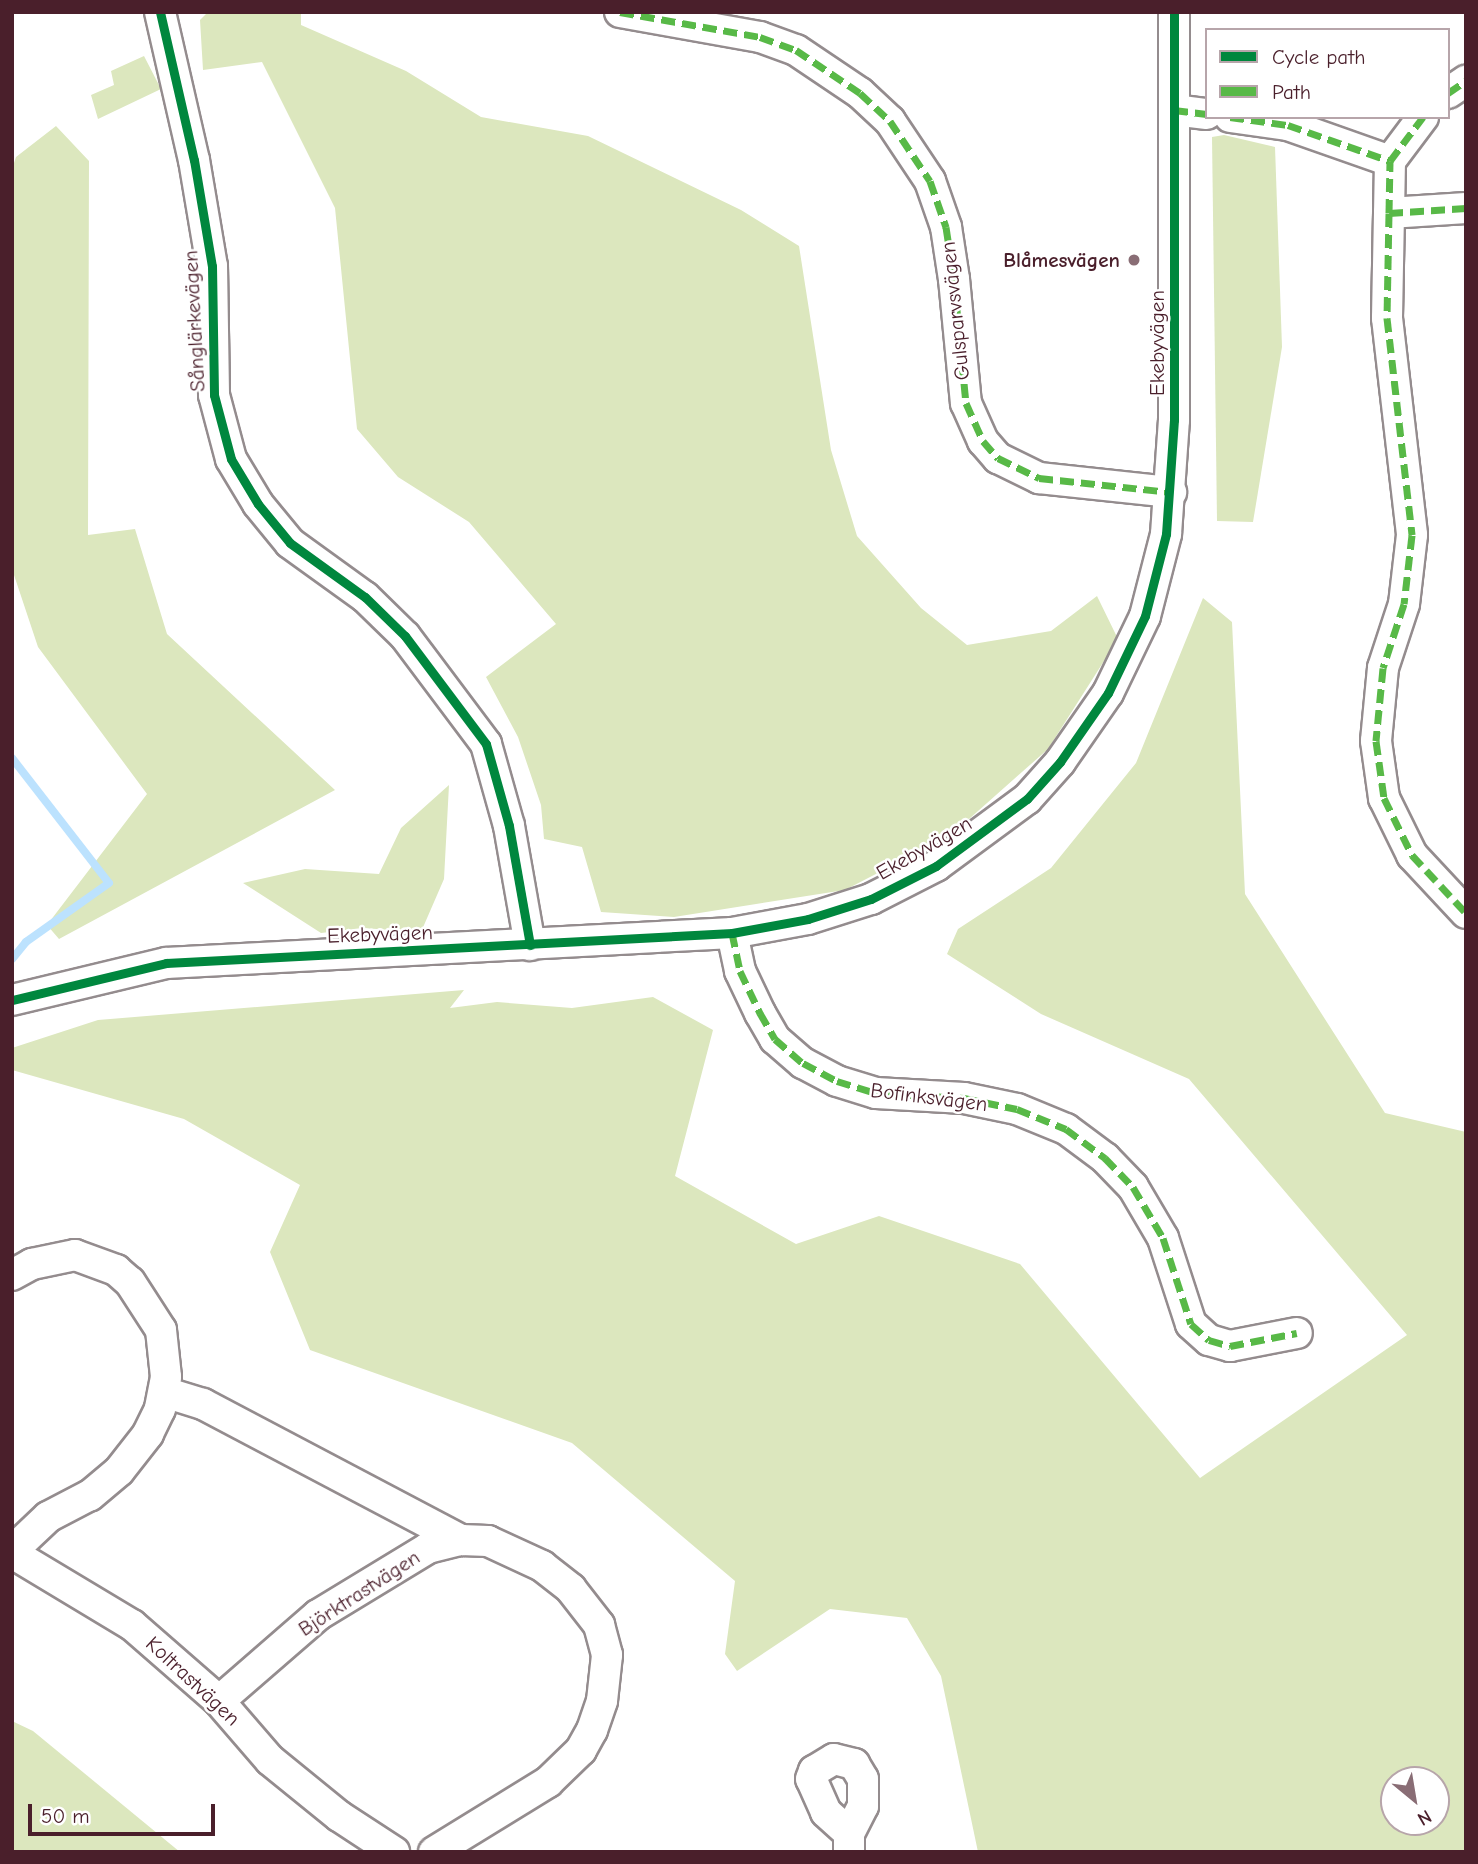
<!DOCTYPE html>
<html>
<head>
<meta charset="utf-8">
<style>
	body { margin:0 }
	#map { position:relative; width:1478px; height:1864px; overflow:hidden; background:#fff; font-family:"Comic Neue",sans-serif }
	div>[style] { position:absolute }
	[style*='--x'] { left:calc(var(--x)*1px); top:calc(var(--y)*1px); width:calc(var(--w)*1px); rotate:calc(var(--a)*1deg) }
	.green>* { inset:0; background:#dce7be }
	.stream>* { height:8px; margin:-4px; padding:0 4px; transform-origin:4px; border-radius:4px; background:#bce2fe }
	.roads { filter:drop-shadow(2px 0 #948c8e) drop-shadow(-2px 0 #948c8e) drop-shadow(0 2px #948c8e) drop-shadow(0 -2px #948c8e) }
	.minor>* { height:30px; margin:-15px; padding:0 15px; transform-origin:15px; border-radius:15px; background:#fff }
	.quiet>* { height:7px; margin-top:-3.5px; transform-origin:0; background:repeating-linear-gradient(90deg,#58b947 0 14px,transparent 0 21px) }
	.cycleway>* { height:9px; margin:-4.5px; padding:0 4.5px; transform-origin:4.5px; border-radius:4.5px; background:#00873e }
	.dots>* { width:19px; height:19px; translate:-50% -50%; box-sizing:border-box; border:4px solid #fff; border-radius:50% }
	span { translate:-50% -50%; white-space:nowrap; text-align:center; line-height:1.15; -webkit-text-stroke:5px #fff; paint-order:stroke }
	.poi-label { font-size:21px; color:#4a1f2b; font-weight:700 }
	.right { translate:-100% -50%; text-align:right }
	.street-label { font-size:21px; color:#4a1f2b }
	.frame { position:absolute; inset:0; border:14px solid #4a1f2b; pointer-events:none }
	.legend { position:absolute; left:1205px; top:28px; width:245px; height:91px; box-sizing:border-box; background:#fff; border:2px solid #b7a5aa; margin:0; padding:9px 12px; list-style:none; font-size:21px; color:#4a1f2b }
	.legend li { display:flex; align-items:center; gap:14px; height:35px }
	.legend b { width:35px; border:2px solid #b7a5aa }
	.north { position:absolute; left:1380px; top:1766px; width:70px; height:70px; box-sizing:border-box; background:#fff; border:2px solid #b7a5aa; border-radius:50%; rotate:150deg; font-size:19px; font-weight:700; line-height:28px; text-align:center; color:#4a1f2b }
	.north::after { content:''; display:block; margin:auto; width:24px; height:32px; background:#896d75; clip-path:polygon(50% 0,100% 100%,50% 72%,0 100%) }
	.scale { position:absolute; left:28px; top:1804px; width:187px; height:32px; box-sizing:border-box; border:4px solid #4a1f2b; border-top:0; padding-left:9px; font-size:21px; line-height:24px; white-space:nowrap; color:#4a1f2b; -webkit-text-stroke:5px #fff; paint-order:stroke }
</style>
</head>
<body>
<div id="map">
	<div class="green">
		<div style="clip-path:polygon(208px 12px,301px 12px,301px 25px,406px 71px,481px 117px,588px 136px,741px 210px,799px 246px,831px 450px,857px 536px,921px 608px,967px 645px,1051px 631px,1097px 596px,1118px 639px,1048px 749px,951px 835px,845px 890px,674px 917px,601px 912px,582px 847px,544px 839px,541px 805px,518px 737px,486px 677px,556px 624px,469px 522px,398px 477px,357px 429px,335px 208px,262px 62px,203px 70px,200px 20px)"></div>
		<div style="clip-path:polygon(144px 56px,161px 89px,98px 119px,91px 95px,114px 85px,111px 71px)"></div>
		<div style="clip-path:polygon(56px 126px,89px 161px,88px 535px,135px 529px,167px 634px,335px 790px,59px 939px,47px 925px,147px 794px,38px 647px,12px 569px,12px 169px,16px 157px)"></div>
		<div style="clip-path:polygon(1224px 135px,1275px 147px,1282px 347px,1253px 522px,1217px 521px,1212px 137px)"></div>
		<div style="clip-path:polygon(evenodd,1203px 598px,1232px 622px,1245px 894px,1385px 1113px,1466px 1132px,1466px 1852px,978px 1852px,941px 1676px,907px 1618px,830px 1609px,737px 1671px,725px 1654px,735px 1581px,572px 1443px,310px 1350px,270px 1252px,300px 1185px,184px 1119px,12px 1070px,12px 1048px,98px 1020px,464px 990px,450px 1008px,497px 1002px,572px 1008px,653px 997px,713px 1030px,675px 1176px,796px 1244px,879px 1216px,1020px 1264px,1200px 1478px,1407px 1335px,1189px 1079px,1041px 1014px,947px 954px,958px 929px,1051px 868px,1136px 763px,1203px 598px,1436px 1780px,1436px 1822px,1394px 1822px,1394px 1780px,1436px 1780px)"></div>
		<div style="clip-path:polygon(449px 785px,444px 879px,421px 932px,362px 928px,321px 933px,243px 883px,305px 869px,379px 874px,401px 828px)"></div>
		<div style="clip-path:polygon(12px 1721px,33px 1731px,180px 1852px,12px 1852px)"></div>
	</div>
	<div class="stream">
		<div style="--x:12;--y:758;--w:158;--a:52.2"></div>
		<div style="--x:109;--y:883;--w:102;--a:144.6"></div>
		<div style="--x:26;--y:942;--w:22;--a:129"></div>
	</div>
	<div class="roads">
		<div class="minor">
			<div style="--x:160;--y:12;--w:152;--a:77.1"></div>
			<div style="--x:194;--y:160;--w:108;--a:80.4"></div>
			<div style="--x:212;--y:266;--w:129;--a:89.1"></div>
			<div style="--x:214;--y:395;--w:66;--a:75.1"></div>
			<div style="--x:231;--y:459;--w:52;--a:59"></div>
			<div style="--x:258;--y:504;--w:50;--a:50.6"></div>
			<div style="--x:290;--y:543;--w:92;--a:35.8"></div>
			<div style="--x:365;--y:597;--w:56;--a:44.3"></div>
			<div style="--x:405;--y:636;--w:135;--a:53.1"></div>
			<div style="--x:486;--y:744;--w:85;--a:74.3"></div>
			<div style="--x:509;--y:826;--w:121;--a:80"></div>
			<div style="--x:620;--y:12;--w:142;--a:10.1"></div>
			<div style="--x:760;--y:37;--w:38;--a:20"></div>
			<div style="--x:796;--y:50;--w:77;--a:33.9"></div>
			<div style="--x:860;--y:93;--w:41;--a:43"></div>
			<div style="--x:890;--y:121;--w:72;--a:56.3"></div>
			<div style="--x:930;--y:181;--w:49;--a:70.8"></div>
			<div style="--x:946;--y:227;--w:53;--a:81.3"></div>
			<div style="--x:954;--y:279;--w:125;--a:84.5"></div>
			<div style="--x:966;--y:403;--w:42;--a:65.9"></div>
			<div style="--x:983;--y:441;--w:23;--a:49"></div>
			<div style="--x:998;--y:458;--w:46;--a:26"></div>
			<div style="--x:1039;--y:478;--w:133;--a:6.1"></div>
			<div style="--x:1448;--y:93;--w:22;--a:-34"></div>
			<div style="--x:1174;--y:110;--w:33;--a:7"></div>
			<div style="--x:1230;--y:117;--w:59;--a:7.9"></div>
			<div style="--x:1288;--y:125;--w:108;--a:19.4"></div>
			<div style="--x:1390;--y:161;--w:55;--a:-53.1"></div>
			<div style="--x:1466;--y:208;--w:77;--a:176.3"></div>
			<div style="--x:1389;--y:213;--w:105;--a:91.1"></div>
			<div style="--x:1387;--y:318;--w:218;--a:83.4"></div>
			<div style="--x:1412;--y:535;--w:69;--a:96.6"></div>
			<div style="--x:1404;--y:604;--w:67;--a:108.2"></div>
			<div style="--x:1383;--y:668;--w:73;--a:95.5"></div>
			<div style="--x:1376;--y:741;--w:58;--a:82"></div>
			<div style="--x:1384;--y:798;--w:64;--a:63.8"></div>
			<div style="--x:1412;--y:855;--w:79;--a:47"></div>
			<div style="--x:1389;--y:213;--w:52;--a:-88.9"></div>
			<div style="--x:732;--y:933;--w:39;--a:78"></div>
			<div style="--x:740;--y:971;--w:47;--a:64.5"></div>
			<div style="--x:760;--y:1013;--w:30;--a:60"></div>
			<div style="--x:775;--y:1039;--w:37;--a:41"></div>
			<div style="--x:803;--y:1063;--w:38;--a:28"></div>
			<div style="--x:837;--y:1081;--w:41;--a:17.1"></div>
			<div style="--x:876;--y:1093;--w:88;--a:3.3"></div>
			<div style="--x:964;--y:1098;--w:54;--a:11.7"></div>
			<div style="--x:1017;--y:1109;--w:53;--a:22.2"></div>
			<div style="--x:1066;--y:1129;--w:49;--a:36.6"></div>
			<div style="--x:1105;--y:1158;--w:40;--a:46"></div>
			<div style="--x:1133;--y:1187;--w:59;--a:59.5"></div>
			<div style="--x:1163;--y:1238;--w:90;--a:72"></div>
			<div style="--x:1191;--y:1324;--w:24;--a:42"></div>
			<div style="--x:1209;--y:1340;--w:22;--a:16"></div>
			<div style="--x:1230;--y:1346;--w:68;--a:-11"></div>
			<div style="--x:12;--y:1000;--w:158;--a:-13.5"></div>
			<div style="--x:166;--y:963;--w:567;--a:-3.03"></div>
			<div style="--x:732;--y:933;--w:77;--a:-10.4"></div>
			<div style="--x:808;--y:919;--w:66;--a:-17.6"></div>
			<div style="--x:871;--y:899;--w:73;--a:-26.9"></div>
			<div style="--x:936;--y:866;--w:113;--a:-36.4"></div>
			<div style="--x:1027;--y:799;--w:50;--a:-48.3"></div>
			<div style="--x:1060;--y:762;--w:84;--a:-55.2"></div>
			<div style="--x:1108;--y:693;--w:85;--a:-64.3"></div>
			<div style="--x:1145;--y:616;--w:85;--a:-75.6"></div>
			<div style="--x:1166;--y:534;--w:114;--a:-86"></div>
			<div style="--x:1174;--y:420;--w:408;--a:-90"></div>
			<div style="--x:12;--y:1275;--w:23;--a:-29"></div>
			<div style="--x:32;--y:1264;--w:44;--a:-11.8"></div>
			<div style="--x:75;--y:1255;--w:44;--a:20.1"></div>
			<div style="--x:116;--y:1270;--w:18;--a:41"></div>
			<div style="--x:130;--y:1282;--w:57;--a:57.1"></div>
			<div style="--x:161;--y:1330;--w:47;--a:83.9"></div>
			<div style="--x:166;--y:1377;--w:33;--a:101"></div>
			<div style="--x:160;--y:1409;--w:28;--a:116"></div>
			<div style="--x:148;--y:1434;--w:47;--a:128.1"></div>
			<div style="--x:119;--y:1471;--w:38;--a:140"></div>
			<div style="--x:90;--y:1495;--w:47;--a:152.4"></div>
			<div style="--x:48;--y:1517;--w:50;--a:136.6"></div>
			<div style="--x:164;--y:1392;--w:41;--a:17.1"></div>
			<div style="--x:203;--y:1404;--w:292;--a:27.8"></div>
			<div style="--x:12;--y:1553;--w:140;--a:31"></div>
			<div style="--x:132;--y:1625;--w:116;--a:41.1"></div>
			<div style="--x:219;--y:1701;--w:78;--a:49.2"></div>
			<div style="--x:270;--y:1760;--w:89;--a:39.1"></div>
			<div style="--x:339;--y:1816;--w:66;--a:33.2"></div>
			<div style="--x:219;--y:1701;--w:131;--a:-41"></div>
			<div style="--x:318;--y:1615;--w:129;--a:-31.3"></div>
			<div style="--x:428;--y:1548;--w:34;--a:-14"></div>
			<div style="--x:461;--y:1540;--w:27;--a:2"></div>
			<div style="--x:488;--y:1541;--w:60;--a:24.8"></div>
			<div style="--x:542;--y:1566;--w:37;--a:38"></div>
			<div style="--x:571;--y:1589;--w:46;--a:52.1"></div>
			<div style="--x:599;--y:1625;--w:31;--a:75"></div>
			<div style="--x:607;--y:1655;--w:46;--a:96.2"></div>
			<div style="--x:602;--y:1701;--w:31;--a:109"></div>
			<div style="--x:592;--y:1730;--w:23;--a:119"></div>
			<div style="--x:581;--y:1750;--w:46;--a:135.9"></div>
			<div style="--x:548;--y:1782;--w:134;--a:148.4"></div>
			<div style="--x:849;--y:1833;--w:31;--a:-138"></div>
			<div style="--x:826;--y:1812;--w:36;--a:-114"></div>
			<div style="--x:811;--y:1779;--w:9;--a:-69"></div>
			<div style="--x:814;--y:1771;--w:23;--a:-31"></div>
			<div style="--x:834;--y:1759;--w:21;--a:14"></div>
			<div style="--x:854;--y:1764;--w:17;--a:59"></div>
			<div style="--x:863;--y:1779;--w:27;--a:90"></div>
			<div style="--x:863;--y:1806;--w:30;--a:117"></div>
			<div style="--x:849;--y:1833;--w:19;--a:90"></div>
		</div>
	</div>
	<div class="quiet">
		<div style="--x:620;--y:12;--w:142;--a:10.1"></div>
		<div style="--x:760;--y:37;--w:38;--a:20"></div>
		<div style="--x:796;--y:50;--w:77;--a:33.9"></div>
		<div style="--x:860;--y:93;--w:41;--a:43"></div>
		<div style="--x:890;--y:121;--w:72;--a:56.3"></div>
		<div style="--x:930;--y:181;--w:49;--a:70.8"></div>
		<div style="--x:946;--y:227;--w:53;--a:81.3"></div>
		<div style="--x:954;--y:279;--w:125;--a:84.5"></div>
		<div style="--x:966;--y:403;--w:42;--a:65.9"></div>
		<div style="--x:983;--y:441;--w:23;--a:49"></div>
		<div style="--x:998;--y:458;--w:46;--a:26"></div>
		<div style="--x:1039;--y:478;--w:133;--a:6.1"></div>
		<div style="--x:1448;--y:93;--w:22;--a:-34"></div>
		<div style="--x:1174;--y:110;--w:33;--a:7"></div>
		<div style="--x:1230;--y:117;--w:59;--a:7.9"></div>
		<div style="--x:1288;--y:125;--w:108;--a:19.4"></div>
		<div style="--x:1390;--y:161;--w:55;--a:-53.1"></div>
		<div style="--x:1466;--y:208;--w:77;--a:176.3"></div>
		<div style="--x:1389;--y:213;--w:105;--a:91.1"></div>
		<div style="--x:1387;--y:318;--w:218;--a:83.4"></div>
		<div style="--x:1412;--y:535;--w:69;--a:96.6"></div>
		<div style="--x:1404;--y:604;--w:67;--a:108.2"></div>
		<div style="--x:1383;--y:668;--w:73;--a:95.5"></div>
		<div style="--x:1376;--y:741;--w:58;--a:82"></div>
		<div style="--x:1384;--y:798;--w:64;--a:63.8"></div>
		<div style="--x:1412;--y:855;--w:79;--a:47"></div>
		<div style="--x:1389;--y:213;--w:52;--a:-88.9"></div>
		<div style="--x:732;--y:933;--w:39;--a:78"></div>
		<div style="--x:740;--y:971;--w:47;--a:64.5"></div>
		<div style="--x:760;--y:1013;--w:30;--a:60"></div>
		<div style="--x:775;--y:1039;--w:37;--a:41"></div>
		<div style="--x:803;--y:1063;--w:38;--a:28"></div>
		<div style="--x:837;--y:1081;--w:41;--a:17.1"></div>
		<div style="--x:876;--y:1093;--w:88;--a:3.3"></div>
		<div style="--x:964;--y:1098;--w:54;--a:11.7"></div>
		<div style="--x:1017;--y:1109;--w:53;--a:22.2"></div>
		<div style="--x:1066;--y:1129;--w:49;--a:36.6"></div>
		<div style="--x:1105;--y:1158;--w:40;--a:46"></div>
		<div style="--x:1133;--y:1187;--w:59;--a:59.5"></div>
		<div style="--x:1163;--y:1238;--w:90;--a:72"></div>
		<div style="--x:1191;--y:1324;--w:24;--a:42"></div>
		<div style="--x:1209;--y:1340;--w:22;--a:16"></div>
		<div style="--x:1230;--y:1346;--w:68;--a:-11"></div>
	</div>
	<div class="cycleway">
		<div style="--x:160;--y:12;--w:152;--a:77.1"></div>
		<div style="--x:194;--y:160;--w:108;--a:80.4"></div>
		<div style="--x:212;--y:266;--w:129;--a:89.1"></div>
		<div style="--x:214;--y:395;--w:66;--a:75.1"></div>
		<div style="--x:231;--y:459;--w:52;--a:59"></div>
		<div style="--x:258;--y:504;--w:50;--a:50.6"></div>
		<div style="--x:290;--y:543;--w:92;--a:35.8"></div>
		<div style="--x:365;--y:597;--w:56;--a:44.3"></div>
		<div style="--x:405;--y:636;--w:135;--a:53.1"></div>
		<div style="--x:486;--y:744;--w:85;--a:74.3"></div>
		<div style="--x:509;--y:826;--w:121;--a:80"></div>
		<div style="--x:12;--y:1000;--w:158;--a:-13.5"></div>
		<div style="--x:166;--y:963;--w:567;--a:-3.03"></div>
		<div style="--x:732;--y:933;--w:77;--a:-10.4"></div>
		<div style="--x:808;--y:919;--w:66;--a:-17.6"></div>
		<div style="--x:871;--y:899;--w:73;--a:-26.9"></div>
		<div style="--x:936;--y:866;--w:113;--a:-36.4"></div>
		<div style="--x:1027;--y:799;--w:50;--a:-48.3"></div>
		<div style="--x:1060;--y:762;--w:84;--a:-55.2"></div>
		<div style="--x:1108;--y:693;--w:85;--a:-64.3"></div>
		<div style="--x:1145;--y:616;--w:85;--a:-75.6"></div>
		<div style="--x:1166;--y:534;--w:114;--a:-86"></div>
		<div style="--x:1174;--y:420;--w:408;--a:-90"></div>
	</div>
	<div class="dots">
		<div style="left:1134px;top:260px;background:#896d75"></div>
	</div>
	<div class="poi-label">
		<span class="right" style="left:1120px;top:260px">Blåmesvägen</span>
	</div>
	<div class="street-label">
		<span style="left:955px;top:311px;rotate:-96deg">Gulsparvsvägen</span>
		<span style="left:194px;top:321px;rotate:-93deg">Sånglärkevägen</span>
		<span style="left:1157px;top:343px;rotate:-90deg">Ekebyvägen</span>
		<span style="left:924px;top:848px;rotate:-30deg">Ekebyvägen</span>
		<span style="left:380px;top:934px;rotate:-2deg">Ekebyvägen</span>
		<span style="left:929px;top:1097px;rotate:7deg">Bofinksvägen</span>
		<span style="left:359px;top:1593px;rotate:-33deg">Björktrastvägen</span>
		<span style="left:193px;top:1681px;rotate:43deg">Koltrastvägen</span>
	</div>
	<div class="frame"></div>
	<ul class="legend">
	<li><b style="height:9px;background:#00873e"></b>Cycle path</li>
	<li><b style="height:9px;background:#58b947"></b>Path</li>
	</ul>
	<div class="north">N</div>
	<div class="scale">50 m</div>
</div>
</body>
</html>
